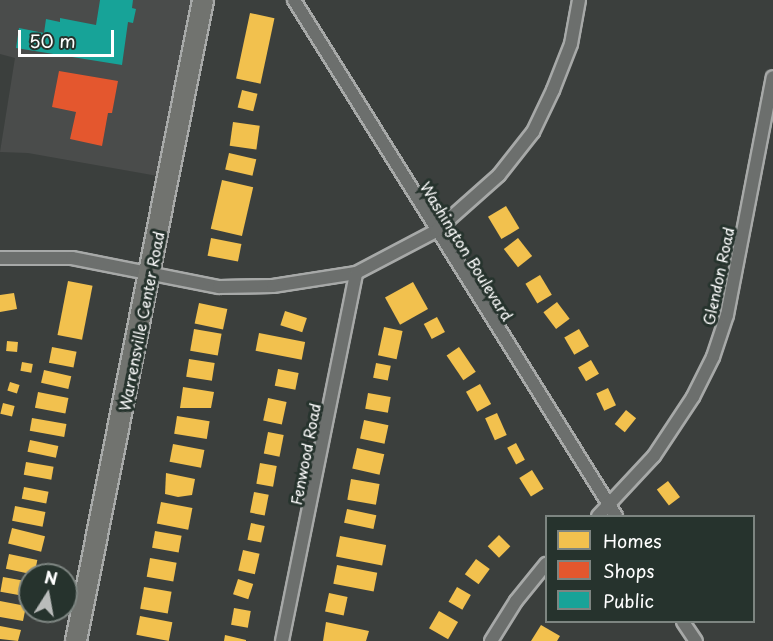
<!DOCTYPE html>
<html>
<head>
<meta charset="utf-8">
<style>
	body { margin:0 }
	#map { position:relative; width:773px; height:641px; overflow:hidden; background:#3b3f3d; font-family:"Playpen Sans",sans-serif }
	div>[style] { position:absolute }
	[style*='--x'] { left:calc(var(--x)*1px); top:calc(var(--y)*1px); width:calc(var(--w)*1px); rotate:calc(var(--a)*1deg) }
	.built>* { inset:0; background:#4a4c4b }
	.homes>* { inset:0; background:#f2c14e; transform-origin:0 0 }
	.shops>* { inset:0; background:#e4572e }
	.public>* { inset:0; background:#17a398 }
	.roads { filter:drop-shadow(2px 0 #a7a9a8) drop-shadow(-2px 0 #a7a9a8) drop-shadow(0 2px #a7a9a8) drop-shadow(0 -2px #a7a9a8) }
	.minor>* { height:12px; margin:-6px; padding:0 6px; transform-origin:6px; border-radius:6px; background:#6c6f6d }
	.primary>* { height:20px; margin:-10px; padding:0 10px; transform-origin:10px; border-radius:10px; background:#71736f }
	span { translate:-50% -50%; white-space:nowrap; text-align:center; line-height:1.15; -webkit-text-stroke:6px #26332d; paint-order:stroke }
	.street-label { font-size:15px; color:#fff }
	.legend { position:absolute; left:545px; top:515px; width:210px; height:108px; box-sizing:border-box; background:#26332d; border:2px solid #7d8581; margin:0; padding:8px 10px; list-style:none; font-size:18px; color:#fff }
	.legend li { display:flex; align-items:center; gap:12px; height:30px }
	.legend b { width:30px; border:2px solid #7d8581 }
	.north { position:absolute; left:18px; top:563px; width:60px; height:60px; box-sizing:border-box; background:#26332d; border:2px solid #7d8581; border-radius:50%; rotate:11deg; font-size:16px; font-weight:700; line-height:24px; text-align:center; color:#fff }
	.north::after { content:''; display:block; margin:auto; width:21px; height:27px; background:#babcbb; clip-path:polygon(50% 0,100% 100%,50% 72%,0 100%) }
	.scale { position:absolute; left:18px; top:30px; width:96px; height:27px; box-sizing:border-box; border:3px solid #fff; border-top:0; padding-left:8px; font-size:18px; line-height:21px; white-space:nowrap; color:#fff; -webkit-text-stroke:4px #26332d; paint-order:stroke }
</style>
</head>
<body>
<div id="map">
	<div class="built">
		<div style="clip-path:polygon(0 0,203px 0,169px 178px,28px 153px,0 152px,15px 58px,0 54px)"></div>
	</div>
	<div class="homes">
		<div style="left:250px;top:13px;width:25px;height:67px;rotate:12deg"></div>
		<div style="left:242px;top:90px;width:16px;height:18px;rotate:14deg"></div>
		<div style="left:233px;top:122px;width:27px;height:24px;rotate:8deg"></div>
		<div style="left:229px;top:153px;width:28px;height:17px;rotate:13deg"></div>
		<div style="left:222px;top:180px;width:32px;height:50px;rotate:13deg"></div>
		<div style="left:506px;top:206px;width:26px;height:21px;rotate:59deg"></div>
		<div style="left:211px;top:238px;width:31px;height:18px;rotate:11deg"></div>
		<div style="left:518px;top:238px;width:23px;height:18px;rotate:52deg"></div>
		<div style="left:540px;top:275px;width:23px;height:17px;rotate:59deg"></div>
		<div style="left:68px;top:281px;width:25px;height:55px;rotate:11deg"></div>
		<div style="left:413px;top:282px;width:31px;height:32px;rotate:61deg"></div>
		<div style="clip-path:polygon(14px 293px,17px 309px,0 312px,0 295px)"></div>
		<div style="left:557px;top:302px;width:21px;height:17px;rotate:53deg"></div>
		<div style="left:199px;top:303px;width:29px;height:21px;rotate:12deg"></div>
		<div style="left:285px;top:311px;width:23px;height:15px;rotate:18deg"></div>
		<div style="left:437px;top:317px;width:17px;height:15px;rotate:62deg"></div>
		<div style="left:384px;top:327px;width:19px;height:29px;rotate:12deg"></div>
		<div style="left:194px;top:329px;width:28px;height:22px;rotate:10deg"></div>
		<div style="left:579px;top:329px;width:20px;height:17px;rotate:60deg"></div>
		<div style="left:259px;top:333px;width:47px;height:18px;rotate:11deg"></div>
		<div style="left:7px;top:341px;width:11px;height:10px;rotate:5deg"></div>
		<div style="left:52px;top:347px;width:25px;height:16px;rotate:11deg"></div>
		<div style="left:459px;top:347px;width:30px;height:15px;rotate:56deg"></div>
		<div style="left:189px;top:359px;width:26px;height:18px;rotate:9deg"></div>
		<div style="left:591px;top:360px;width:16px;height:15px;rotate:60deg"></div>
		<div style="left:22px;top:362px;width:11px;height:9px;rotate:10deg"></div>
		<div style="left:376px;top:363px;width:15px;height:15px;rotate:11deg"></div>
		<div style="left:278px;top:369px;width:21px;height:17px;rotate:11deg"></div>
		<div style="left:44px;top:370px;width:28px;height:13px;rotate:13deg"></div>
		<div style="left:10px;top:382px;width:10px;height:9px;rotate:17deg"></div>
		<div style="left:480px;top:384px;width:23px;height:16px;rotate:61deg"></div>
		<div style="clip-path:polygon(183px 387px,214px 392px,211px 408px,180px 408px)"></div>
		<div style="left:608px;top:388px;width:19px;height:13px;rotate:65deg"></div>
		<div style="left:38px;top:392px;width:31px;height:16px;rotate:11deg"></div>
		<div style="left:368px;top:393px;width:23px;height:16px;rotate:10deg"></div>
		<div style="left:268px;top:398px;width:19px;height:23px;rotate:12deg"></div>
		<div style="left:3px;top:403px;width:12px;height:11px;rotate:14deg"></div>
		<div style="left:626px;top:410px;width:13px;height:18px;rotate:39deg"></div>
		<div style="left:497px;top:413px;width:24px;height:13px;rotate:66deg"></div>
		<div style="left:177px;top:416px;width:33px;height:18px;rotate:9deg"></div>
		<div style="left:32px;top:418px;width:35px;height:13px;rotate:10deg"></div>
		<div style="left:364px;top:420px;width:25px;height:19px;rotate:12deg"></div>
		<div style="left:268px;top:432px;width:16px;height:22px;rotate:11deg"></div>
		<div style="left:30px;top:440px;width:29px;height:12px;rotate:12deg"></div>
		<div style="left:516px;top:443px;width:19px;height:10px;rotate:62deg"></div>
		<div style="left:173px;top:444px;width:32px;height:18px;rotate:11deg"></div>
		<div style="left:357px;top:448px;width:28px;height:21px;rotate:13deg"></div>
		<div style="left:26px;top:462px;width:28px;height:13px;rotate:10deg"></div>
		<div style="left:260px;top:463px;width:17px;height:21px;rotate:10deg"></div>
		<div style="left:532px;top:470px;width:22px;height:15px;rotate:58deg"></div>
		<div style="clip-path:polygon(166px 473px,195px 479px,192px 495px,178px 497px,165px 494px)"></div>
		<div style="left:351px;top:479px;width:29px;height:21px;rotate:10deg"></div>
		<div style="left:668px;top:481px;width:20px;height:14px;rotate:53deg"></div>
		<div style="left:24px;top:487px;width:25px;height:12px;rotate:11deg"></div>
		<div style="left:254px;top:492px;width:15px;height:21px;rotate:11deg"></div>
		<div style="left:161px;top:502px;width:32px;height:22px;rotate:11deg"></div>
		<div style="left:15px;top:506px;width:31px;height:15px;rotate:11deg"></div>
		<div style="left:347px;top:509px;width:30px;height:14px;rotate:12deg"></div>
		<div style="left:251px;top:523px;width:14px;height:17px;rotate:12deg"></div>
		<div style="left:12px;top:528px;width:34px;height:16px;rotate:14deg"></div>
		<div style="left:155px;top:531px;width:27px;height:17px;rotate:10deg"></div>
		<div style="left:499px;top:535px;width:16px;height:16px;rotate:45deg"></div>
		<div style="left:340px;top:536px;width:47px;height:21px;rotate:11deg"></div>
		<div style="left:243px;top:550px;width:17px;height:21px;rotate:13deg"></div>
		<div style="left:9px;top:554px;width:29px;height:15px;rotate:12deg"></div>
		<div style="left:150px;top:558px;width:27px;height:19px;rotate:10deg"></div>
		<div style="left:476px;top:559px;width:17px;height:19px;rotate:36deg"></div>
		<div style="left:337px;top:565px;width:41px;height:19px;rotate:11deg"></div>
		<div style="left:3px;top:577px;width:27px;height:15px;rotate:10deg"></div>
		<div style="left:238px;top:579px;width:16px;height:16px;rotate:18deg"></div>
		<div style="left:144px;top:587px;width:28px;height:22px;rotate:10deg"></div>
		<div style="left:457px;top:587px;width:16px;height:17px;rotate:30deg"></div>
		<div style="left:329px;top:593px;width:19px;height:19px;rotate:12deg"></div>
		<div style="clip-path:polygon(0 601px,26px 606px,23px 621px,0 617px)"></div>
		<div style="left:234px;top:608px;width:17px;height:17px;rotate:10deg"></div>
		<div style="left:439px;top:611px;width:22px;height:20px;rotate:30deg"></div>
		<div style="left:140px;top:616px;width:33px;height:19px;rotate:11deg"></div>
		<div style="clip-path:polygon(326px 622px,369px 631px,366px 641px,323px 641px)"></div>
		<div style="clip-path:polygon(541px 625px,560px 636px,557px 641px,531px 641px)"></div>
		<div style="clip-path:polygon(0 626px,21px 630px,18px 641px,0 639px)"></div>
		<div style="clip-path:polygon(225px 635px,246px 640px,246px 641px,224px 641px)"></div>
	</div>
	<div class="shops">
		<div style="clip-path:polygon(59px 71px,118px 81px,112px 113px,108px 113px,102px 146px,70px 139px,76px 112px,52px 107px)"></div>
	</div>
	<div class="public">
		<div style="clip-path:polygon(100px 0,133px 0,132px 8px,136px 9px,133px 23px,128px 22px,122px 65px,16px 48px,19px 28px,44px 33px,46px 19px,60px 22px,60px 18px,96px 25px)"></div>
	</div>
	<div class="roads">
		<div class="minor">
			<div style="--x:294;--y:0;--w:608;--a:58.03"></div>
			<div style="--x:0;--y:258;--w:72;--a:0"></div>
			<div style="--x:72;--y:258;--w:150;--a:11.2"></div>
			<div style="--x:219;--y:287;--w:54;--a:-1.1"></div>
			<div style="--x:273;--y:286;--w:84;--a:-8.9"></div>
			<div style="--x:356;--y:273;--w:90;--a:-27.7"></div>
			<div style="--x:436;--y:231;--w:84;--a:-41.6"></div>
			<div style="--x:499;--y:175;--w:55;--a:-51.7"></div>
			<div style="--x:533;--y:132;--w:47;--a:-64.5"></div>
			<div style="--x:553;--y:90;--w:49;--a:-68.6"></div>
			<div style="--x:571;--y:44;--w:45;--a:-79.7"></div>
			<div style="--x:598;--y:516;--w:82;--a:-47"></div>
			<div style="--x:654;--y:456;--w:71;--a:-56.5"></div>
			<div style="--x:693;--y:397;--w:45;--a:-63.4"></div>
			<div style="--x:713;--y:357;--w:44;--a:-71.6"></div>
			<div style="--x:727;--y:315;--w:242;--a:-79.1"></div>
			<div style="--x:683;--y:622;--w:23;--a:56"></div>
			<div style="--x:282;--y:641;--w:375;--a:-78.6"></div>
			<div style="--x:491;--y:641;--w:47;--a:-58"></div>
			<div style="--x:516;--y:601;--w:48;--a:-51"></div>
		</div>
		<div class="primary">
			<div style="--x:76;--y:641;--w:653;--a:-78.79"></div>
		</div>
	</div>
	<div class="street-label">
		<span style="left:467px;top:251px;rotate:58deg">Washington Boulevard</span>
		<span style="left:718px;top:276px;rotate:-78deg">Glendon Road</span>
		<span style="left:141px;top:321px;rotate:-79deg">Warrensville Center Road</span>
		<span style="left:305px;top:454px;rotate:-79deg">Fenwood Road</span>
	</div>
	<ul class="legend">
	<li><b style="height:16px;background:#f2c14e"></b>Homes</li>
	<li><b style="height:16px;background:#e4572e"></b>Shops</li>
	<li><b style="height:16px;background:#17a398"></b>Public</li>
	</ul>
	<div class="north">N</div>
	<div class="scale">50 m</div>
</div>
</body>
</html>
